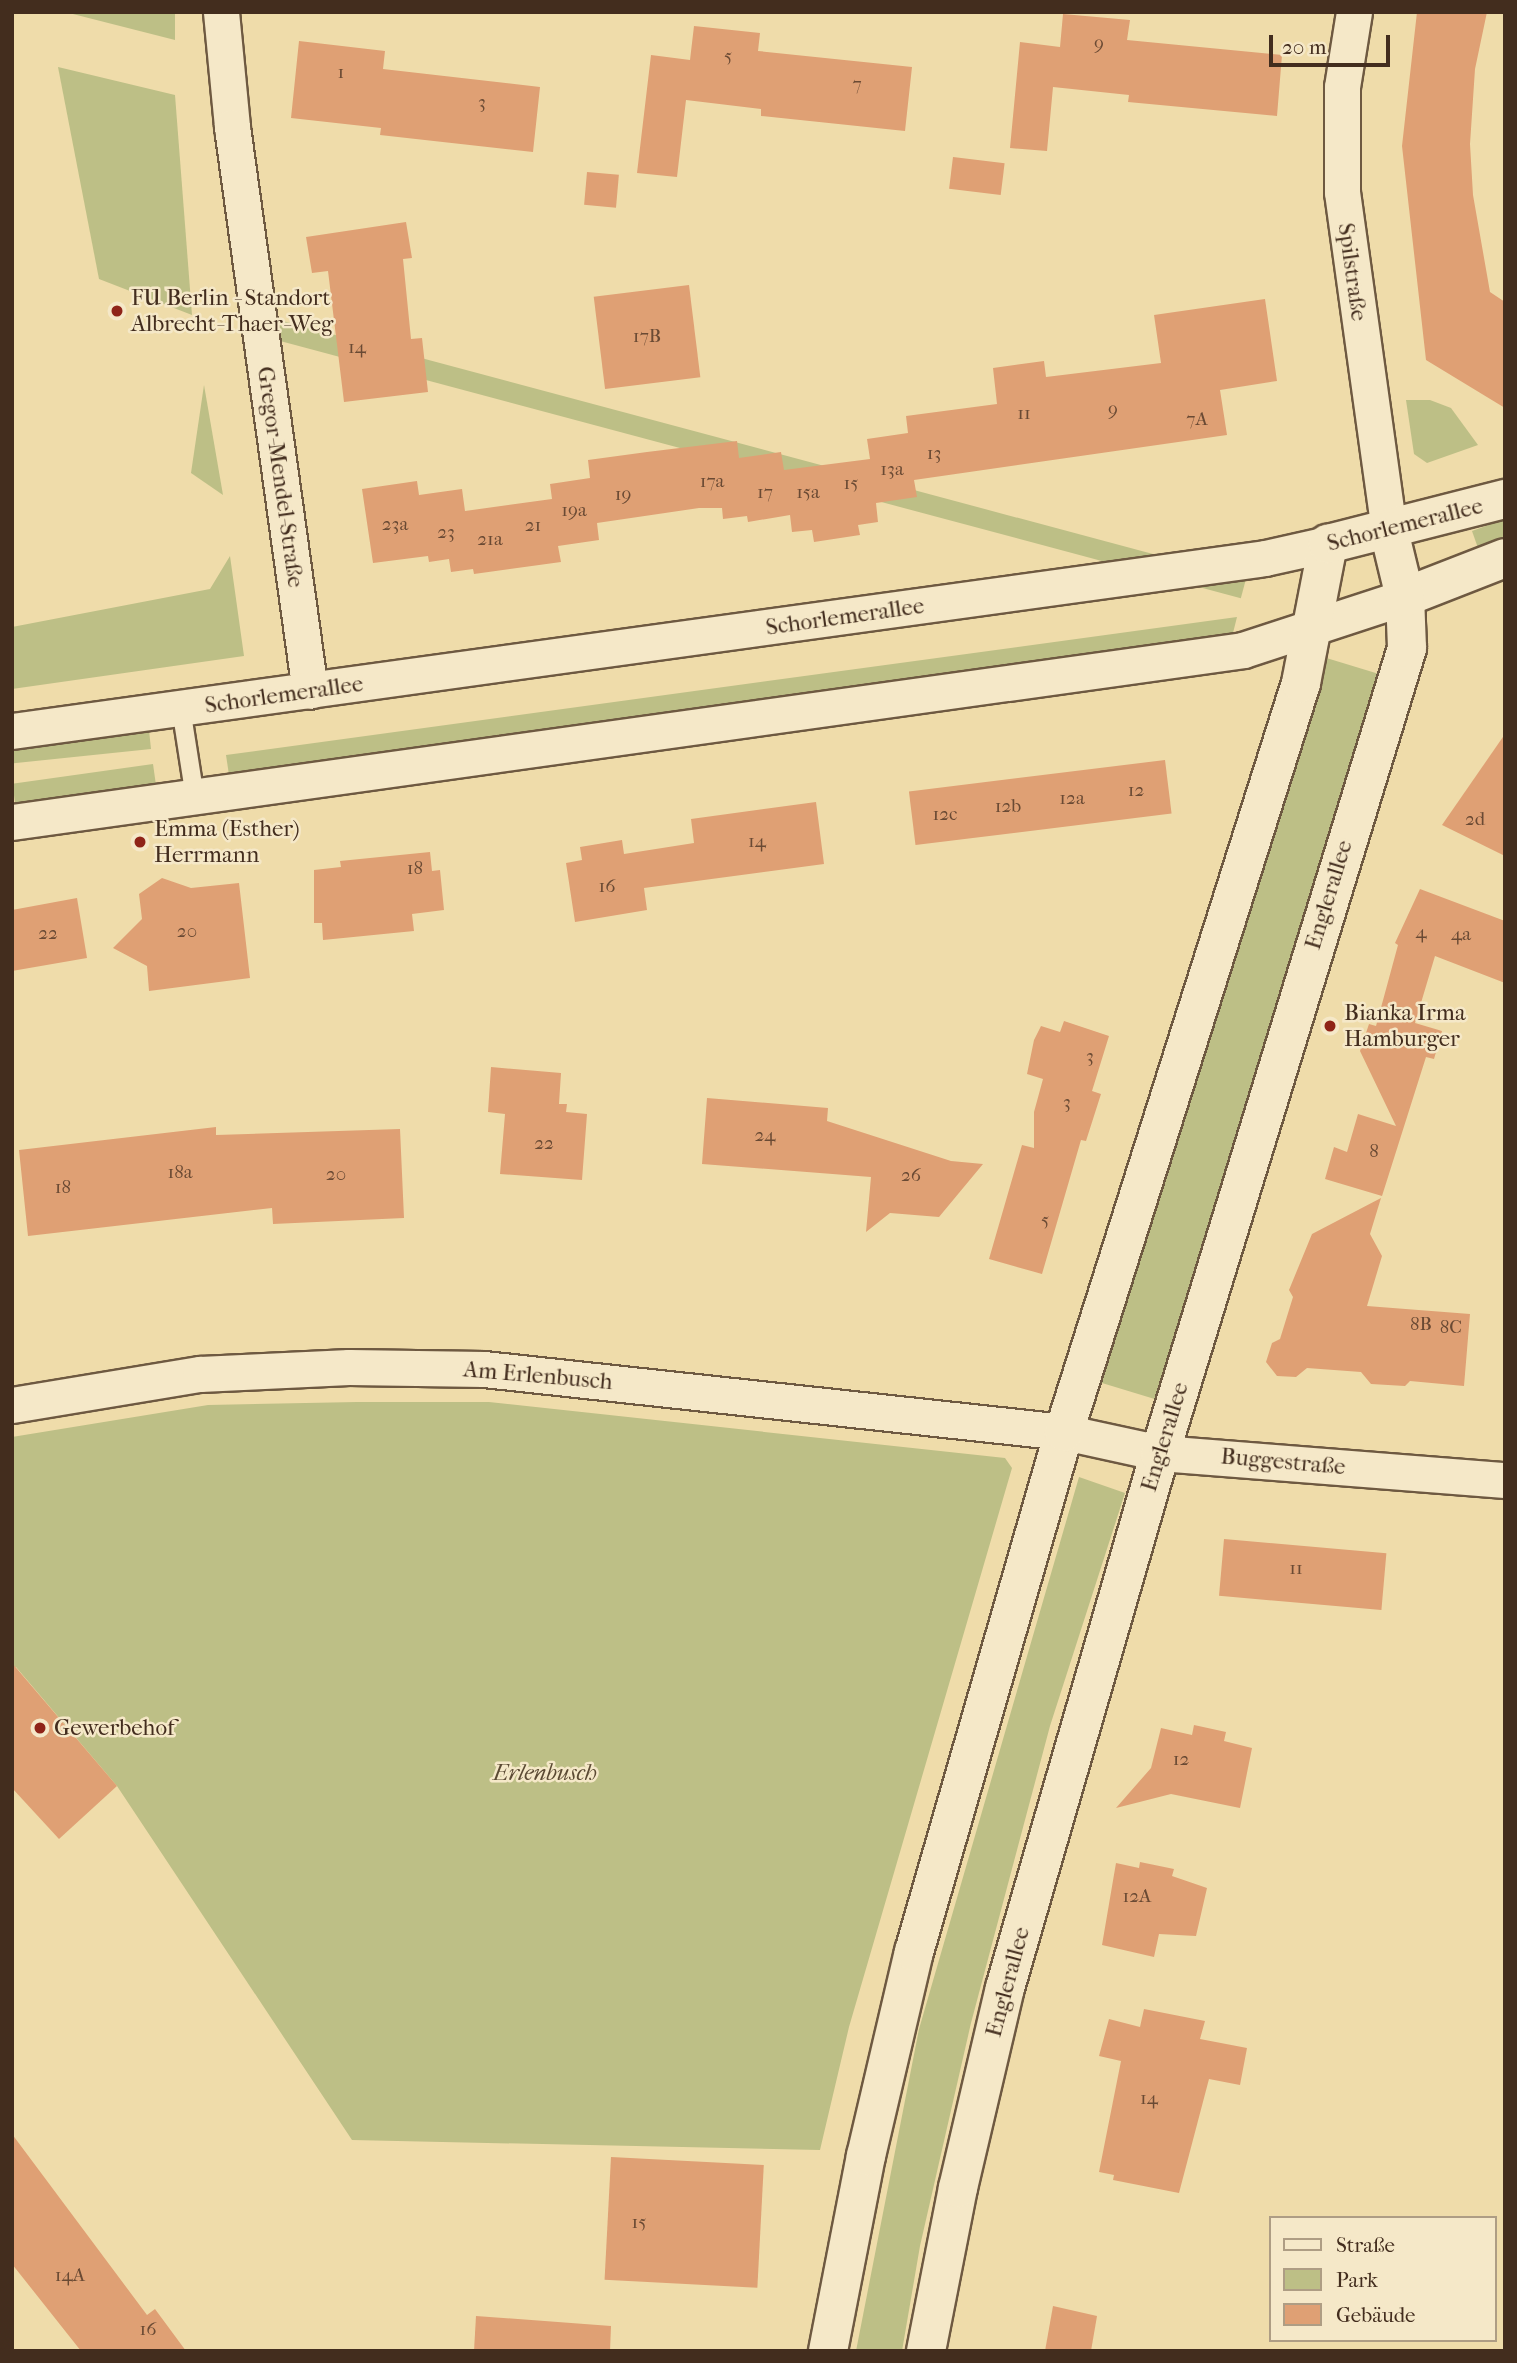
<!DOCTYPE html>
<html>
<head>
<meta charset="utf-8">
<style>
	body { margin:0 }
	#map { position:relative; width:1517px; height:2363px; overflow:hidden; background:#efdcaa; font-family:"IM FELL French Canon",serif }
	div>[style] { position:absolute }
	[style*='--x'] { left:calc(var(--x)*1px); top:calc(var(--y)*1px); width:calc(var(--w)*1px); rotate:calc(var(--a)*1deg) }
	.green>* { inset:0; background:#bdbf86; transform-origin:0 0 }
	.building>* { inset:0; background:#dfa074; transform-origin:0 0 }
	.roads { filter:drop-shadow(2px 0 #6e5941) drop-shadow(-2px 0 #6e5941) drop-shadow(0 2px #6e5941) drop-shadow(0 -2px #6e5941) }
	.service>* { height:18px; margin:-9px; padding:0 9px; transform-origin:9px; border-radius:9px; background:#f5e8c8 }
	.minor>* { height:35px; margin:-17.5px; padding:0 17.5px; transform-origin:17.5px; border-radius:17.5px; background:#f5e8c8 }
	.secondary>* { height:38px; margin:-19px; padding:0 19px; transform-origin:19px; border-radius:19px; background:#f5e8c8 }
	.dots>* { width:19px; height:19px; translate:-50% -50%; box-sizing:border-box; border:4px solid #f5e8c8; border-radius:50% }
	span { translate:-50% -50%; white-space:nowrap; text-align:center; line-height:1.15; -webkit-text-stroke:5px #f5e8c8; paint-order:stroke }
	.number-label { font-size:19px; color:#6a4a34 }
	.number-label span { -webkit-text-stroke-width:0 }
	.street-label { font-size:23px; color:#432d1e }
	.poi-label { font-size:23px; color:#432d1e }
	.left { translate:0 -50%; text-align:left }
	.park-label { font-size:23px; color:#5b4a33; font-style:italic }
	.frame { position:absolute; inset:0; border:14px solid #432d1e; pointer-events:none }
	.legend { position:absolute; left:1269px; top:2216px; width:228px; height:126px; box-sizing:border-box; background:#f5e8c8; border:2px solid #ae9d84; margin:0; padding:9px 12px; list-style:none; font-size:21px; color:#432d1e }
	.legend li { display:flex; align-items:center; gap:14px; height:35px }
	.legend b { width:35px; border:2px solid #ae9d84 }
	.scale { position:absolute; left:1269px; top:35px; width:121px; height:32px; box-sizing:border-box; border:4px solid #432d1e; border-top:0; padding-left:9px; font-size:21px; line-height:24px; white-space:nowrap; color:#432d1e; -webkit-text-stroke:5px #f5e8c8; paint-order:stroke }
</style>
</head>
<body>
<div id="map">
	<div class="green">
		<div style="clip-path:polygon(65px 12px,175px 12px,175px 40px)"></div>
		<div style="clip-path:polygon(58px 67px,175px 95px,192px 315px,99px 279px)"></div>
		<div style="clip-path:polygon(204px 385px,223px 495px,191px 473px)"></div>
		<div style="clip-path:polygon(1406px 400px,1430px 400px,1451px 408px,1478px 445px,1427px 463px,1414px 454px)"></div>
		<div style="clip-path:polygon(1505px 519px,1505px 538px,1478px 548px,1472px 531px)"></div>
		<div style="clip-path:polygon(230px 556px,244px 656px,12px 689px,12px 627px,210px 589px)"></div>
		<div style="left:1246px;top:579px;width:20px;height:1034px;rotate:105deg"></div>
		<div style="clip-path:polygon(1237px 617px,1233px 633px,1193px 641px,229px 775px,226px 755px)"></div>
		<div style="left:1379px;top:674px;width:759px;height:67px;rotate:107deg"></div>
		<div style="left:149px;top:730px;width:19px;height:138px;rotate:84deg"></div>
		<div style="left:153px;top:764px;width:21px;height:142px;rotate:82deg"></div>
		<div style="clip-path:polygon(357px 1402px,489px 1402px,1005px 1458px,1012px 1468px,849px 2027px,820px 2150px,352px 2140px,117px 1786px,16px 1667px,12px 1669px,12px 1437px,208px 1405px)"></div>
		<div style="clip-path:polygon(1079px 1477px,1125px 1493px,1050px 1726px,971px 2023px,920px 2246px,902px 2351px,856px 2351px,919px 2029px)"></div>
	</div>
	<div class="building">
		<div style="clip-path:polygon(1417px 12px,1487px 12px,1475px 69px,1470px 144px,1473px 195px,1490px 292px,1505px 302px,1505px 408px,1426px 360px,1402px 146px)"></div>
		<div style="clip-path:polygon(1063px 14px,1130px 20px,1127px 40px,1282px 55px,1277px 116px,1128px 102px,1129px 95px,1053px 87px,1047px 151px,1010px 148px,1020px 42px,1060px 47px)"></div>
		<div style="clip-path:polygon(694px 26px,760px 33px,758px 51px,912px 67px,905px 131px,761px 116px,761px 109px,686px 100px,677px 177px,637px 173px,651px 55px,690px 60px)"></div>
		<div style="clip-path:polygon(299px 41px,385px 51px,383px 69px,540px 87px,533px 152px,380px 135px,381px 128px,291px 118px)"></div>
		<div style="left:953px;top:157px;width:52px;height:32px;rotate:7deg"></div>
		<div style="left:587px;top:172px;width:32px;height:33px;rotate:5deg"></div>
		<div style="clip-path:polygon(406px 222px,412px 258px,403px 259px,411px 339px,422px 338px,428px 392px,344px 402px,328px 271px,312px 273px,306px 237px)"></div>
		<div style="left:689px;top:285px;width:93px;height:96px;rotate:83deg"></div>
		<div style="clip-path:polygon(1265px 299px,1277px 381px,1220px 390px,1227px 435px,914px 480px,917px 497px,876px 503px,878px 522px,858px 525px,860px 535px,814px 542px,812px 530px,792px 532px,790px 515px,748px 522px,747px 516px,723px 519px,722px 508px,699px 508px,597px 523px,599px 540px,558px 546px,561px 562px,474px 574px,473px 569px,451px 572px,449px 559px,429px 562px,428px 556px,373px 563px,362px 489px,417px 481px,419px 495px,462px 489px,465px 511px,552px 499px,550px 484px,590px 478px,588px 460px,647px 452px,737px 441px,739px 458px,781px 452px,784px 470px,870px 459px,867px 439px,908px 433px,906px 416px,997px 404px,993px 368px,1044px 361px,1046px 377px,1161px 363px,1154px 315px)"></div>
		<div style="clip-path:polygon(1505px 734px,1505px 856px,1442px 825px)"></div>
		<div style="left:1165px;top:760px;width:54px;height:258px;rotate:83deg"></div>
		<div style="clip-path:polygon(816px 802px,824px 864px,644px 888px,647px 910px,575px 922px,566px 863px,582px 860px,580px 847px,622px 840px,624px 854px,694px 843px,691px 819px)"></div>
		<div style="clip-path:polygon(430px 852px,432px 871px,440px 870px,444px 910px,412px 914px,414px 931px,323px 940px,322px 923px,314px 923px,314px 870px,341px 867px,340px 861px)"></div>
		<div style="clip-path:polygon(162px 878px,191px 888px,239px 883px,250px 978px,149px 991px,147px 966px,113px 948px,142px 919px,139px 894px)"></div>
		<div style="clip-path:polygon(1420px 889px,1505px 921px,1505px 983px,1435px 956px,1415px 1023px,1442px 1031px,1434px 1059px,1426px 1057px,1382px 1196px,1325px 1179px,1334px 1147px,1347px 1152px,1358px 1114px,1396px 1126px,1360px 1051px,1369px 1024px,1376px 1026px,1398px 945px,1395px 943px)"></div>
		<div style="clip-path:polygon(77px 898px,87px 958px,12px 971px,12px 910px)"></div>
		<div style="clip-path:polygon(1064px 1021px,1109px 1036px,1092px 1091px,1101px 1094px,1086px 1141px,1081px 1140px,1042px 1274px,989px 1259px,1022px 1145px,1034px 1148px,1034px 1112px,1043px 1079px,1027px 1074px,1034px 1040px,1041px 1026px,1060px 1032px)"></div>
		<div style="clip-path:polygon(491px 1067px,561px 1073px,559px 1104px,567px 1104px,566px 1112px,587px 1114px,582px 1180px,500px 1174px,505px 1114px,488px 1112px)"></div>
		<div style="clip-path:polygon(707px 1098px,828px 1108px,827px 1121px,951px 1161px,983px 1164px,939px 1217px,890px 1213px,866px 1232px,871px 1177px,702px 1164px)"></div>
		<div style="clip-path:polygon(216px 1127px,216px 1135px,400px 1129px,404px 1218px,273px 1224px,272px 1208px,28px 1236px,19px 1150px)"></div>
		<div style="clip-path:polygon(1381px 1198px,1370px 1234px,1382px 1256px,1367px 1306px,1470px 1314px,1464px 1386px,1410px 1381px,1405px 1386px,1371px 1384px,1361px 1372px,1307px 1368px,1296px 1377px,1277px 1376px,1266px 1362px,1272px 1343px,1280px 1339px,1293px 1297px,1289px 1290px,1312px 1234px)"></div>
		<div style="left:1224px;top:1539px;width:163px;height:57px;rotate:5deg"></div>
		<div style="clip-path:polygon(12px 1663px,117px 1786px,59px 1839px,12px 1788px)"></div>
		<div style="clip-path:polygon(1194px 1725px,1226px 1732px,1224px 1741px,1252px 1748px,1240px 1808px,1171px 1794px,1116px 1808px,1151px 1768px,1161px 1728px,1192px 1735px)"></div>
		<div style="clip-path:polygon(1140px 1862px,1174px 1869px,1172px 1876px,1207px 1888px,1196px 1936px,1159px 1934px,1154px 1957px,1102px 1945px,1116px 1863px,1139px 1868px)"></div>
		<div style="clip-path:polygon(1144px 2009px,1205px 2021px,1200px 2039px,1247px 2048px,1240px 2085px,1209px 2079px,1179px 2193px,1113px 2180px,1114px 2175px,1099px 2172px,1121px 2061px,1099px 2056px,1109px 2019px,1140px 2027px)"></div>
		<div style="clip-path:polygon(12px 2134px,147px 2315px,155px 2309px,186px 2351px,81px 2351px,12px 2264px)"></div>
		<div style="left:611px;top:2157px;width:153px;height:123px;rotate:3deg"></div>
		<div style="clip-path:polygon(1053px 2306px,1097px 2316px,1091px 2351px,1045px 2351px)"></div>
		<div style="clip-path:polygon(476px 2316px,611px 2326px,610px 2351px,474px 2351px)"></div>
	</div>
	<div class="roads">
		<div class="service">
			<div style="--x:181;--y:708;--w:90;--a:81.1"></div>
		</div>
		<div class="minor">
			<div style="--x:221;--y:12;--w:116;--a:84.5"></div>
			<div style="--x:232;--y:127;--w:569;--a:82.13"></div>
			<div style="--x:1354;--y:12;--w:76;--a:99.1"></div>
			<div style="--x:1342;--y:87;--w:105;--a:90"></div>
			<div style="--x:1342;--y:192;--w:342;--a:82.1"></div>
			<div style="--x:12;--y:731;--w:1265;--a:-7.86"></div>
			<div style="--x:1265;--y:558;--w:65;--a:-12.5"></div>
			<div style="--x:12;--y:822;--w:1243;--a:-7.95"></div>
			<div style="--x:1243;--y:650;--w:170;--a:-18.1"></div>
			<div style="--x:12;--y:1405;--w:191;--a:-9.4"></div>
			<div style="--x:200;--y:1374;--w:149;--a:-2.7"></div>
			<div style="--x:349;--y:1367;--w:135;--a:0.8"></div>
			<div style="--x:484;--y:1369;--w:583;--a:6.2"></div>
			<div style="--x:1064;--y:1432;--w:98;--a:12.3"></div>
			<div style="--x:1160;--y:1453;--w:346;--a:4.5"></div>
		</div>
		<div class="secondary">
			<div style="--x:1405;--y:597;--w:107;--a:-21.3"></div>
			<div style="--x:828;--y:2351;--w:199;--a:-79"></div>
			<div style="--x:866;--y:2156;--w:210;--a:-76.8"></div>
			<div style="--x:914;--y:1952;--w:541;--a:-73.91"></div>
			<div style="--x:1064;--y:1432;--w:786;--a:-72.44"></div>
			<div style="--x:1301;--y:683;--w:142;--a:-79"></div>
			<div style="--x:1328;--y:544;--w:183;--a:-14.3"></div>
			<div style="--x:926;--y:2351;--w:166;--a:-78.9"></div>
			<div style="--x:958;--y:2188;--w:205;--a:-76.8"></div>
			<div style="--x:1005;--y:1988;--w:557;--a:-73.84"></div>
			<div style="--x:1160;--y:1453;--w:842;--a:-72.94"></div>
			<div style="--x:1407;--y:648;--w:51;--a:-92.2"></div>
			<div style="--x:1405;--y:597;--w:68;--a:-103.6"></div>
		</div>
	</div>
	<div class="dots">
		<div style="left:117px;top:311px;background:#8f2418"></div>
		<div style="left:140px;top:842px;background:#8f2418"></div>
		<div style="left:1330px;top:1026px;background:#8f2418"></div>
		<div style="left:40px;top:1728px;background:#8f2418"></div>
	</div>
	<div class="number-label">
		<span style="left:1099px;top:44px">9</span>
		<span style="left:728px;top:57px">5</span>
		<span style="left:341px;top:73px">1</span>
		<span style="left:857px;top:85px">7</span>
		<span style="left:482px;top:103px">3</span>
		<span style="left:647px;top:337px">17B</span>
		<span style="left:357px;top:348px">14</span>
		<span style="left:1113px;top:410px">9</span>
		<span style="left:1024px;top:414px">11</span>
		<span style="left:1197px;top:420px">7A</span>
		<span style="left:934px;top:454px">13</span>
		<span style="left:892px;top:470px">13a</span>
		<span style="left:712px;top:482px">17a</span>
		<span style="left:851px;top:484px">15</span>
		<span style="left:765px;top:493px">17</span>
		<span style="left:808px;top:493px">15a</span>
		<span style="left:623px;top:495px">19</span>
		<span style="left:574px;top:511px">19a</span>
		<span style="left:395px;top:525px">23a</span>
		<span style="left:533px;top:526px">21</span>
		<span style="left:446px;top:533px">23</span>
		<span style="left:490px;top:540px">21a</span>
		<span style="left:1136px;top:791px">12</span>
		<span style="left:1072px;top:799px">12a</span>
		<span style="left:1008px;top:807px">12b</span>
		<span style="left:945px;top:815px">12c</span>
		<span style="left:1475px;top:820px">2d</span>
		<span style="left:757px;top:842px">14</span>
		<span style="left:415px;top:869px">18</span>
		<span style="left:607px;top:887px">16</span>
		<span style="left:187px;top:932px">20</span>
		<span style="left:1421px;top:933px">4</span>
		<span style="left:48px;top:934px">22</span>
		<span style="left:1461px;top:935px">4a</span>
		<span style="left:1090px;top:1057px">3</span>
		<span style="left:1067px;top:1103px">3</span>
		<span style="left:765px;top:1136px">24</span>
		<span style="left:544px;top:1144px">22</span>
		<span style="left:1374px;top:1152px">8</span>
		<span style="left:180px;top:1173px">18a</span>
		<span style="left:336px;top:1175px">20</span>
		<span style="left:911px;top:1176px">26</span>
		<span style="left:63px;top:1188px">18</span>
		<span style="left:1045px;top:1221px">5</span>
		<span style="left:1421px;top:1325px">8B</span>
		<span style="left:1451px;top:1328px">8C</span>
		<span style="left:1296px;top:1569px">11</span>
		<span style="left:1181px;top:1760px">12</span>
		<span style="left:1137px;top:1897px">12A</span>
		<span style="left:1149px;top:2099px">14</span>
		<span style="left:639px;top:2223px">15</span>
		<span style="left:70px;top:2276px">14A</span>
		<span style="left:148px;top:2330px">16</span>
	</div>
	<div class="street-label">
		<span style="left:1352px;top:272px;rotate:82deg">Spilstraße</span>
		<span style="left:280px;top:477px;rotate:82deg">Gregor-Mendel-Straße</span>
		<span style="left:1405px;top:525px;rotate:-14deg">Schorlemerallee</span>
		<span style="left:845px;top:617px;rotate:-8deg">Schorlemerallee</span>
		<span style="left:284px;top:695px;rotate:-8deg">Schorlemerallee</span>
		<span style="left:1329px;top:895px;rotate:-73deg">Englerallee</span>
		<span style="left:538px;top:1376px;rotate:5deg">Am Erlenbusch</span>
		<span style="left:1165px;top:1437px;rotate:-73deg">Englerallee</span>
		<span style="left:1283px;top:1462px;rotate:5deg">Buggestraße</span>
		<span style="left:1008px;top:1982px;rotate:-75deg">Englerallee</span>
	</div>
	<div class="poi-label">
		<span class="left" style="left:131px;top:311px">FU Berlin - Standort<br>Albrecht-Thaer-Weg</span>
		<span class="left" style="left:154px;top:842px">Emma (Esther)<br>Herrmann</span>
		<span class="left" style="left:1344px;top:1026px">Bianka Irma<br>Hamburger</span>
		<span class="left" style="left:54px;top:1728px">Gewerbehof</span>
	</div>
	<div class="park-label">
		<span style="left:545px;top:1773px">Erlenbusch</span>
	</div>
	<div class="frame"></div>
	<ul class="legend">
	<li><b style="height:9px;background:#f5e8c8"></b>Straße</li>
	<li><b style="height:19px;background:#bdbf86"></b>Park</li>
	<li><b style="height:19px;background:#dfa074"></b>Gebäude</li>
	</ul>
	<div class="scale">20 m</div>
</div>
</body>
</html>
